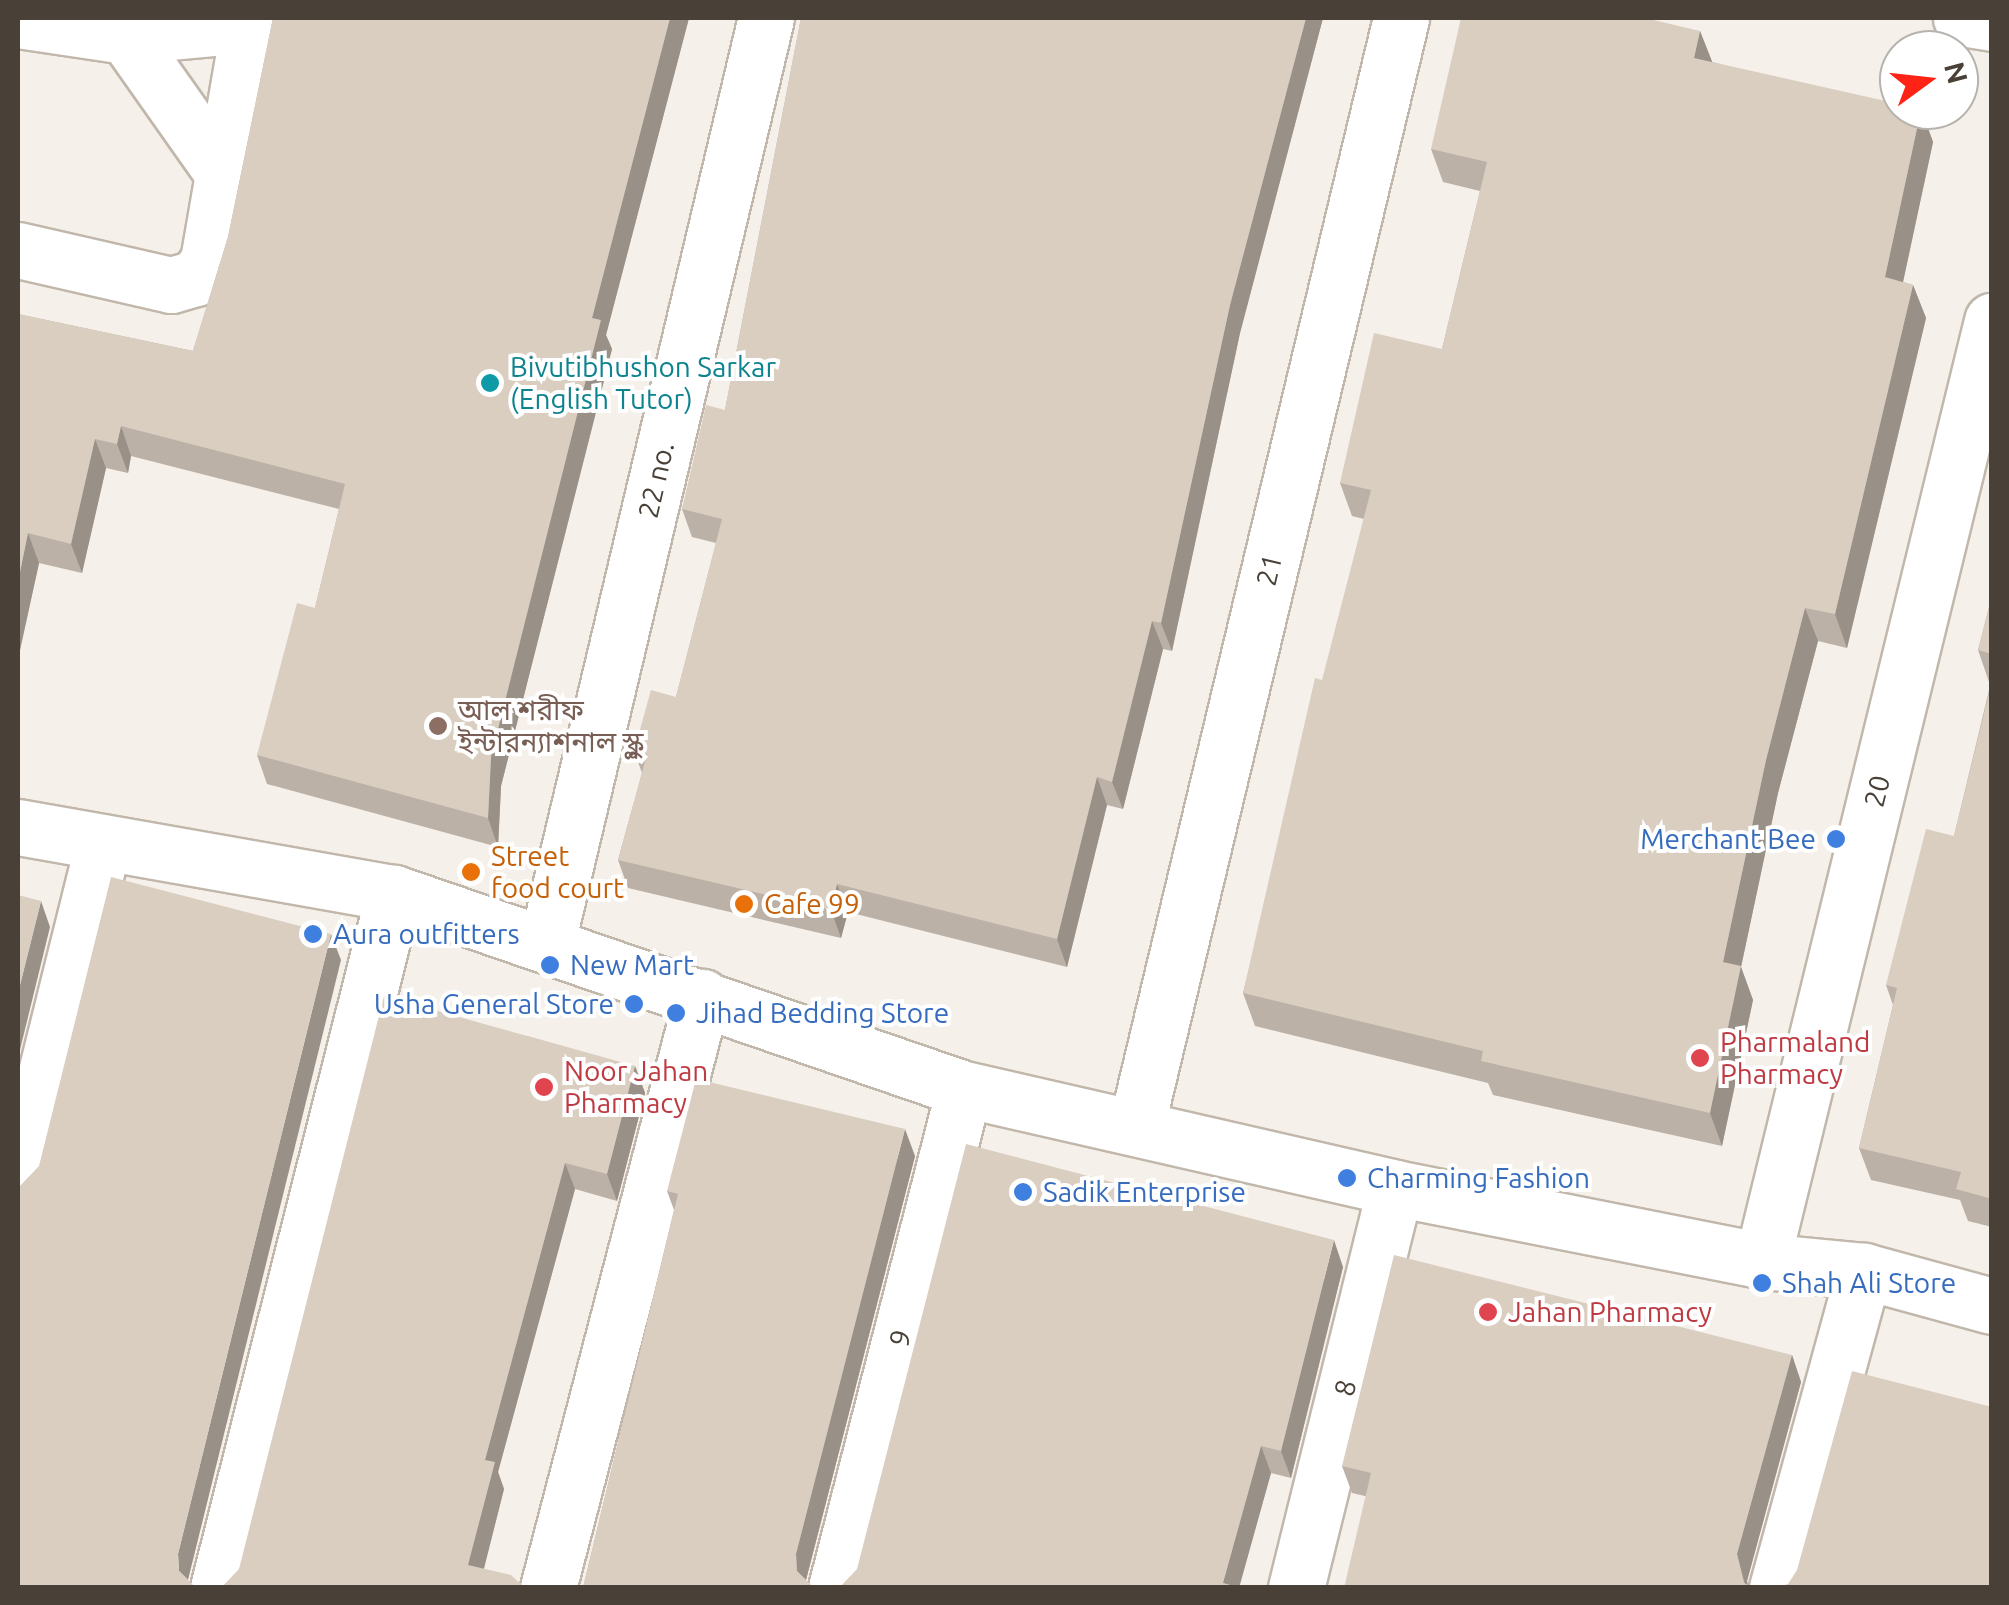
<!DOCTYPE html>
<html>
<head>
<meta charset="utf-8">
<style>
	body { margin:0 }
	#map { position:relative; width:2009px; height:1605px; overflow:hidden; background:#f5f0e9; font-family:Ubuntu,"Noto Sans Bengali",sans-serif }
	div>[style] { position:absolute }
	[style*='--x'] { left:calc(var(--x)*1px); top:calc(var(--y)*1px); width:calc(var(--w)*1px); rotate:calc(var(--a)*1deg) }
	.roads { filter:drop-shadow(2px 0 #c1b7ab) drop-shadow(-2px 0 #c1b7ab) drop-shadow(0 2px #c1b7ab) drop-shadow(0 -2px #c1b7ab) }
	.minor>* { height:55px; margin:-27.5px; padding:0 27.5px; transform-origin:27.5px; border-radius:27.5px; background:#fff }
	.wall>* { inset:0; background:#bbb1a6 }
	.shaded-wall>* { inset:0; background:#999087 }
	.building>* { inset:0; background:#dacec1 }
	.dots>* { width:28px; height:28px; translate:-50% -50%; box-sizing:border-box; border:5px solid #fff; border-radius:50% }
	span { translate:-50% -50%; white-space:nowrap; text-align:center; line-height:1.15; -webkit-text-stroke:8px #fff; paint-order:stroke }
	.culture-label { font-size:28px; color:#0d838f }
	.left { translate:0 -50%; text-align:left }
	.street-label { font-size:28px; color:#494037 }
	.education-label { font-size:28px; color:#785e54 }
	.shop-label { font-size:28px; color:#366cbe }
	.right { translate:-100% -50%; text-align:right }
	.food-label { font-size:28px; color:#c56008 }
	.health-label { font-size:28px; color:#be3a42 }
	.frame { position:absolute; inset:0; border:20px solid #494037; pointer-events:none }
	.north { position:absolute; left:1879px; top:30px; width:100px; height:100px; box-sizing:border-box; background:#fff; border:2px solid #b6b3af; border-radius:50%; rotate:75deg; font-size:28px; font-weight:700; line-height:40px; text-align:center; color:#494037 }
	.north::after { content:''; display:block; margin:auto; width:35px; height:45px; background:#ff2316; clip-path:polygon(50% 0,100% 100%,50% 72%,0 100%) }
</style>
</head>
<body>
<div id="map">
	<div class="roads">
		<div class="minor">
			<div style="--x:1961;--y:18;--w:31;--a:9"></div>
			<div style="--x:18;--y:20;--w:109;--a:8.4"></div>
			<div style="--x:126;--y:36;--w:122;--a:-5.2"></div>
			<div style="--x:126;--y:36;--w:166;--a:54.8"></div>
			<div style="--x:18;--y:250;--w:157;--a:12.9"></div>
			<div style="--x:171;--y:285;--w:26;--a:-16"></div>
			<div style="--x:196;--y:278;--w:21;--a:-55"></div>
			<div style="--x:208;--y:261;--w:247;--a:-80.2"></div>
			<div style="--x:18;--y:827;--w:382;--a:10"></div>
			<div style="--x:394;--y:893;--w:603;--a:18.98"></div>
			<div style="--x:964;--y:1089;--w:442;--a:12.9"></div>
			<div style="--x:1395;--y:1188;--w:374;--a:11.2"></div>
			<div style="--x:1762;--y:1261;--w:102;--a:5.6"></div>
			<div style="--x:1864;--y:1271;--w:133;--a:15.3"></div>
			<div style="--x:547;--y:942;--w:950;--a:-76.67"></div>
			<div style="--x:1137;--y:1123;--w:1136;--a:-76.56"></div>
			<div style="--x:18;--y:1185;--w:346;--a:-76"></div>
			<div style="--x:1762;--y:1261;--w:968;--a:-76.25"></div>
			<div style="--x:218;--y:1588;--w:717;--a:-75.79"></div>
			<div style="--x:548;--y:1588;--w:611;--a:-75.39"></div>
			<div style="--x:836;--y:1588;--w:515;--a:-75.61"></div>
			<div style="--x:1296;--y:1588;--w:412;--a:-76.1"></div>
			<div style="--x:1777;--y:1588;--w:329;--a:-74.7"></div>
		</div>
	</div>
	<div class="wall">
		<div style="clip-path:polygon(273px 18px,689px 18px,606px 335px,612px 349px,501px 786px,498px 847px,267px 784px,257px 755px,315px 608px,339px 509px,131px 456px,128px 473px,106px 468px,82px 573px,39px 563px,18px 659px,18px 314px,193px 351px,228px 237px)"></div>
		<div style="clip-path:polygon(801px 18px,1323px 18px,1240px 333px,1172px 651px,1163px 649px,1123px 809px,1107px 805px,1067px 967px,848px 912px,841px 938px,628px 888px,618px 860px,642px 773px,634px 751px,676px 697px,716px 543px,692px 537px,682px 509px,725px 410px)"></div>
		<div style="clip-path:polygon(1700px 31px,1712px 62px,1899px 110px,1922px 110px,1933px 142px,1903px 282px,1913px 285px,1926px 318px,1847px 648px,1818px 641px,1778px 793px,1741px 967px,1753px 1000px,1722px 1146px,1493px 1095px,1488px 1083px,1255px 1026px,1243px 993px,1364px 519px,1352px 516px,1340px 483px,1442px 349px,1480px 191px,1443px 182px,1431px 149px)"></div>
		<div style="clip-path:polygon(1992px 595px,1992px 1227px,1968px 1221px,1960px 1200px,1871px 1180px,1859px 1148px,1893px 1005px,1886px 985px,1954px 836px,1991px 682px,1989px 682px,1978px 650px)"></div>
		<div style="clip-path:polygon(635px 1066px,645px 1093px,617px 1201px,575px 1189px,498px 1472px,504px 1489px,484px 1568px,239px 1569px)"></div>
		<div style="clip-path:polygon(915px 1156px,806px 1580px,583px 1588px,674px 1210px,667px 1191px)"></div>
		<div style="clip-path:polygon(1343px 1267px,1291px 1478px,1271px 1473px,1239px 1587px,839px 1588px)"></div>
		<div style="clip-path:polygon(1792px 1355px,1801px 1382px,1747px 1581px,1748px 1584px,1352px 1493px,1342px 1466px)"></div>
	</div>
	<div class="shaded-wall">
		<div style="clip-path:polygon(670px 18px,689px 18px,606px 335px,612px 349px,501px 786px,498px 847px,488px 818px,491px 757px,592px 318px)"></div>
		<div style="clip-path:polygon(1306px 18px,1323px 18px,1240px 333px,1172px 651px,1161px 623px,1230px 305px)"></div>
		<div style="clip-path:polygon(1700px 31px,1713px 64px,1694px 58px)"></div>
		<div style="clip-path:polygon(1921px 110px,1933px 142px,1897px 310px,1885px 277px)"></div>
		<div style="clip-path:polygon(1913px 285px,1926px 318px,1847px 648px,1835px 614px)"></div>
		<div style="clip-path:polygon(121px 426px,131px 456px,128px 473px,117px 444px)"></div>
		<div style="clip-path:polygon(95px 439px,106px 468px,82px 573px,71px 544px)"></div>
		<div style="clip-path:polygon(28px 533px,39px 563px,18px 659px,18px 582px)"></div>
		<div style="clip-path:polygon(1805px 608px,1818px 641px,1778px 793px,1741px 967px,1753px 1000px,1722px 1146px,1710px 1113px,1723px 962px,1766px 760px)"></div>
		<div style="clip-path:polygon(1152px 621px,1163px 649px,1123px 809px,1112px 782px)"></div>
		<div style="clip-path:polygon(1097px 777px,1107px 805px,1067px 967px,1057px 939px)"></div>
		<div style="clip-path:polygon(837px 884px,848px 912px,841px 938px,831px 910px)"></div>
		<div style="clip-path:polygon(41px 901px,50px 927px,18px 1058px,18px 993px)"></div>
		<div style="clip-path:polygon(331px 934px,341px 960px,188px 1580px,179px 1571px,178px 1554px)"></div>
		<div style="clip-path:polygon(635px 1066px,645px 1093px,617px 1201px,607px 1174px)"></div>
		<div style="clip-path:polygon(905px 1129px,915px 1156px,806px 1580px,797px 1571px,796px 1554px)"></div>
		<div style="clip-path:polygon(565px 1163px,575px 1189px,498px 1472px,504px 1489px,479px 1588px,468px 1565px,485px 1460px)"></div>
		<div style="clip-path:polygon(1334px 1240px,1343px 1267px,1291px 1478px,1281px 1451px)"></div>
		<div style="clip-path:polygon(1792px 1355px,1801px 1382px,1747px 1581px,1748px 1588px,1746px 1588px,1737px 1554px)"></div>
		<div style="clip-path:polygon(1261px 1446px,1271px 1473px,1239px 1588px,1223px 1583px)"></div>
	</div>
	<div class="building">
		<div style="clip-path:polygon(273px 18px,670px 18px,592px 318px,601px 320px,491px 757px,488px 818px,257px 755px,297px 603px,315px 608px,345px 484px,121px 426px,117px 444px,95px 439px,71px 544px,28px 533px,18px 582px,18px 314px,193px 351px,228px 237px)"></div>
		<div style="clip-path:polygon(801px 18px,1306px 18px,1230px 305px,1161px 623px,1152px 621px,1112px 782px,1097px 777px,1057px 939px,837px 884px,831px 910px,618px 860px,647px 754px,634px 751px,651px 690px,676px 697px,722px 519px,682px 509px,706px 405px,725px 410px)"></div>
		<div style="clip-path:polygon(1461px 18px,1645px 18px,1700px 31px,1694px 58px,1899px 104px,1899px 110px,1921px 110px,1885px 277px,1913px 285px,1835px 614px,1805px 608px,1766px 760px,1723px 962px,1741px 966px,1710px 1113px,1481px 1061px,1483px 1051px,1243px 993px,1315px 678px,1322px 680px,1371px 490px,1340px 483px,1374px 333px,1442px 349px,1487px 162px,1431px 149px)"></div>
		<div style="clip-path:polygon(1992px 595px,1992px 654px,1978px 650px)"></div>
		<div style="clip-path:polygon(1992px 681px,1992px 1199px,1956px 1189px,1961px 1172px,1859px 1148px,1897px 988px,1886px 985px,1926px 829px,1954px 836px)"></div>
		<div style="clip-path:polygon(111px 877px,331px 934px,178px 1554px,179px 1571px,196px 1588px,18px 1588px,18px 1188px,39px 1166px)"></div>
		<div style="clip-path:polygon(18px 895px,41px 901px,18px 993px)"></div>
		<div style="clip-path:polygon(384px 996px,635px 1066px,607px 1174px,565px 1163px,485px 1460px,495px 1462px,468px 1565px,511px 1575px,525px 1588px,221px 1588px,239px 1569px)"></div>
		<div style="clip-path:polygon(705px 1081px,905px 1129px,796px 1554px,797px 1571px,814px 1588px,583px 1588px,678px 1194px,667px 1191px,695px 1083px)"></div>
		<div style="clip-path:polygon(966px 1144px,1334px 1240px,1281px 1451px,1261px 1446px,1223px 1583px,1241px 1588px,839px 1588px,857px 1569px)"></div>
		<div style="clip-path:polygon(1394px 1255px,1792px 1355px,1737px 1554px,1744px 1583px,1753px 1588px,1344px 1588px,1371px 1473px,1342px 1466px)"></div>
		<div style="clip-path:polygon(1852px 1371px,1992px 1407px,1992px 1588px,1776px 1588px,1788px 1584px,1797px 1570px)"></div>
	</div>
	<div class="dots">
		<div style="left:490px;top:383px;background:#0f9aa8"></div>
		<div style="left:438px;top:726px;background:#8d6e63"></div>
		<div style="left:1836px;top:839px;background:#3f7fe0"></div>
		<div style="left:471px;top:872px;background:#e8710a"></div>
		<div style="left:744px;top:904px;background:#e8710a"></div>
		<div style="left:313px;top:934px;background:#3f7fe0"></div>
		<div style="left:550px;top:965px;background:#3f7fe0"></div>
		<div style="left:634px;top:1004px;background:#3f7fe0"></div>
		<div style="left:676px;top:1013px;background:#3f7fe0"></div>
		<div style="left:1700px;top:1058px;background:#e0444e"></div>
		<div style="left:544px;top:1087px;background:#e0444e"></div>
		<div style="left:1347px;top:1178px;background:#3f7fe0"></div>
		<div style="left:1023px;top:1192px;background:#3f7fe0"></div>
		<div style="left:1762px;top:1283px;background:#3f7fe0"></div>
		<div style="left:1488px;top:1312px;background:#e0444e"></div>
	</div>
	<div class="culture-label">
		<span class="left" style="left:510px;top:383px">Bivutibhushon Sarkar<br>(English Tutor)</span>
	</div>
	<div class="street-label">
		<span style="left:656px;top:480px;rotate:-77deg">22 no.</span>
		<span style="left:1269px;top:570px;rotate:-77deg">21</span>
		<span style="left:1877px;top:791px;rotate:-76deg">20</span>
		<span style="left:900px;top:1338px;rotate:-76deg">9</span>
		<span style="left:1345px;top:1388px;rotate:-76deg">8</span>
	</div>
	<div class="education-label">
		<span class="left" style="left:458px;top:726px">আল শরীফ<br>ইন্টারন্যাশনাল স্কুল</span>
	</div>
	<div class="shop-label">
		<span class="right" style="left:1816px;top:839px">Merchant Bee</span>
		<span class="left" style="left:333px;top:934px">Aura outfitters</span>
		<span class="left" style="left:570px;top:965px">New Mart</span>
		<span class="right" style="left:614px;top:1004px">Usha General Store</span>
		<span class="left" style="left:696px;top:1013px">Jihad Bedding Store</span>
		<span class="left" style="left:1367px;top:1178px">Charming Fashion</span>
		<span class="left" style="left:1043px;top:1192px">Sadik Enterprise</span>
		<span class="left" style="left:1782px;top:1283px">Shah Ali Store</span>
	</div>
	<div class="food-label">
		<span class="left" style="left:491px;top:872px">Street<br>food court</span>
		<span class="left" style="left:764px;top:904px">Cafe 99</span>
	</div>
	<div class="health-label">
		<span class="left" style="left:1720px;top:1058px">Pharmaland<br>Pharmacy</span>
		<span class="left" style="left:564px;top:1087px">Noor Jahan<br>Pharmacy</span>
		<span class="left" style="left:1508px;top:1312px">Jahan Pharmacy</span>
	</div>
	<div class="frame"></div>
	<div class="north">N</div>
</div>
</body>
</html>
